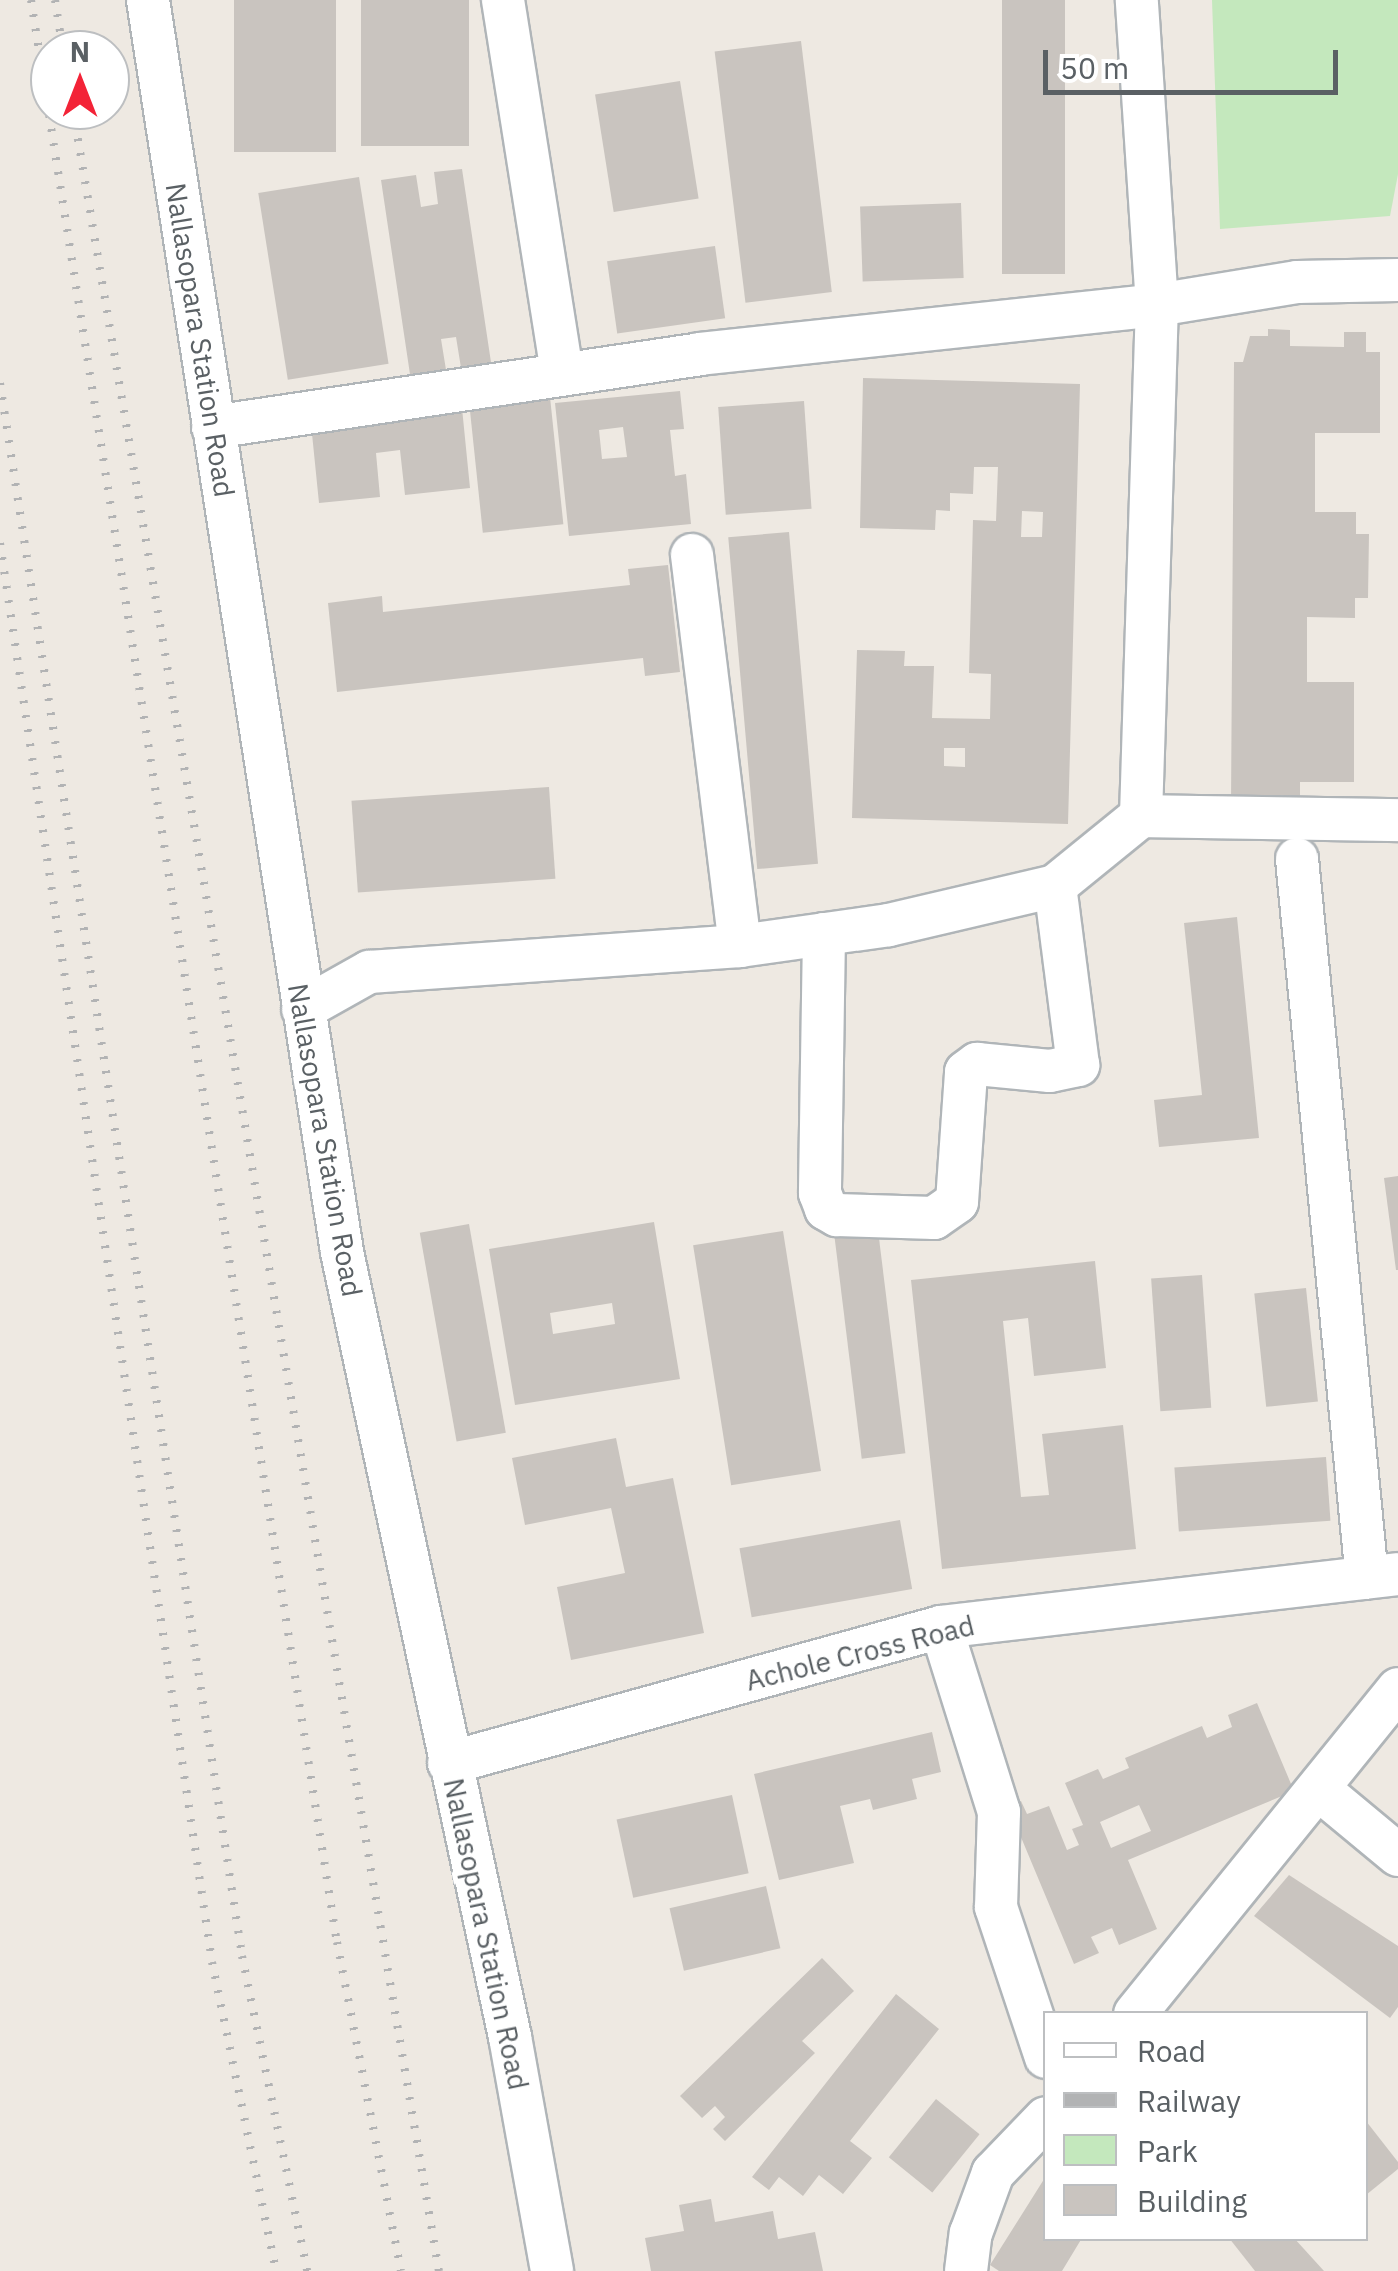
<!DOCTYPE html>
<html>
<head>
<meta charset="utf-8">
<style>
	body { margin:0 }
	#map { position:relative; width:1398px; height:2271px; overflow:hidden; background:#eee9e2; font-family:"IBM Plex Sans",sans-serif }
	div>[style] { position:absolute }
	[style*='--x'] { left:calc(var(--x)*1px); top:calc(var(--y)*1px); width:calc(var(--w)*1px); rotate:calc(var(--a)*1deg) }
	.green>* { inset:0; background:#c4e8bd }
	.building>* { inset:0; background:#c9c4bf; transform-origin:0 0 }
	.roads { filter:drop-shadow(2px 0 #b0b5b8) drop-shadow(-2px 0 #b0b5b8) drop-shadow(0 2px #b0b5b8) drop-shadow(0 -2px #b0b5b8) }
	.minor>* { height:42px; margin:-21px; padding:0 21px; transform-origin:21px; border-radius:21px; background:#fff }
	.rail>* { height:8px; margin-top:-4px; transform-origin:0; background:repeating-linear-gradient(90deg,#b2b3b4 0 2.5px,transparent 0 14.5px) }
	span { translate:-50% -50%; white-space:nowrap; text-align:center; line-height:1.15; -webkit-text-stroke:10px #fff; paint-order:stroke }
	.street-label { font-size:28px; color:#5a6064 }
	.legend { position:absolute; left:1043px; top:2011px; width:325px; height:230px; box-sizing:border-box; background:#fff; border:2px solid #bdbfc1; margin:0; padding:12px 18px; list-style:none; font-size:30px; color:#5a6064 }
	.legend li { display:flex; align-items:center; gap:20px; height:50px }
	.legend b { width:50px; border:2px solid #bdbfc1 }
	.north { position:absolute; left:30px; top:30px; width:100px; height:100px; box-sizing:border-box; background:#fff; border:2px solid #bdbfc1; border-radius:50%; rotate:0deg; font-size:28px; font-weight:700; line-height:40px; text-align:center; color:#5a6064 }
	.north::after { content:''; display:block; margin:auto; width:35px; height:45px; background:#f32337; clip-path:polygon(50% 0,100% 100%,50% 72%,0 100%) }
	.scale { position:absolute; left:1043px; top:50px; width:295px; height:45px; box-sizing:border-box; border:5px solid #5a6064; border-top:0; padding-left:12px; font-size:30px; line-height:35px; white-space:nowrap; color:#5a6064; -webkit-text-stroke:8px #fff; paint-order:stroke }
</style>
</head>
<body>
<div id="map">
	<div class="green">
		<div style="clip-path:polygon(1212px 0,1398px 0,1398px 174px,1390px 216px,1220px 229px)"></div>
	</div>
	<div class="building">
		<div style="left:234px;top:0;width:102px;height:152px"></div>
		<div style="left:361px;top:0;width:108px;height:146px"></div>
		<div style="left:1002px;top:0;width:63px;height:274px"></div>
		<div style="left:801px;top:41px;width:253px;height:87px;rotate:83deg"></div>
		<div style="left:680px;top:81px;width:119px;height:86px;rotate:81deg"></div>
		<div style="clip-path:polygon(462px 169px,492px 369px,462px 374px,456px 337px,441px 339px,447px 376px,411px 381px,381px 180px,416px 175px,421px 207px,438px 204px,434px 172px)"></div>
		<div style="left:359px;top:177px;width:189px;height:102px;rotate:81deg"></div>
		<div style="left:961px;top:203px;width:75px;height:101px;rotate:88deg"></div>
		<div style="left:715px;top:246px;width:73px;height:109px;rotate:82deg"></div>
		<div style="clip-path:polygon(1268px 329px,1290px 330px,1290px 346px,1344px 347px,1344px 332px,1366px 332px,1366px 352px,1380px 352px,1380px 433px,1315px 433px,1315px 512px,1356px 512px,1356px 534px,1369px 534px,1368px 598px,1355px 598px,1355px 618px,1307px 617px,1307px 682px,1354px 682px,1354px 782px,1300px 782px,1300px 804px,1231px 804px,1234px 362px,1243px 362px,1250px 336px,1268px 336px)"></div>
		<div style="clip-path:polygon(evenodd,863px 378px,1080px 384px,1068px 824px,852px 818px,857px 650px,905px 651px,904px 666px,934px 666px,932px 718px,990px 719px,991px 674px,969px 673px,973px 520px,996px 521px,998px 467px,974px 467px,973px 494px,950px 493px,950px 511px,936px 510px,935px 530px,860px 528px,863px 378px,1022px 511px,1043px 512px,1042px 537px,1021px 537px,1022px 511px,863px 378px,944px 748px,965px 748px,965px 767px,944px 766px,944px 748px)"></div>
		<div style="clip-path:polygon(evenodd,680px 391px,684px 429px,670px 430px,675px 476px,686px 474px,691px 524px,569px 536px,555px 403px,680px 391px,623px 427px,627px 457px,602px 459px,599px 430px,623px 427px)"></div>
		<div style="left:550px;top:397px;width:128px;height:81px;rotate:84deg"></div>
		<div style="clip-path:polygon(461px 398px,470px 488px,405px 495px,400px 450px,376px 453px,380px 497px,319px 503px,310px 414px)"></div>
		<div style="left:804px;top:401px;width:108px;height:86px;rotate:86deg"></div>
		<div style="left:789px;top:532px;width:333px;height:61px;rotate:85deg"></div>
		<div style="clip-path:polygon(668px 565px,680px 672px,645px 676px,643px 658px,337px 692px,328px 603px,382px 596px,383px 612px,630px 585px,628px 569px)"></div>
		<div style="left:549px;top:787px;width:92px;height:198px;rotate:86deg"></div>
		<div style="clip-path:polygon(1237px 917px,1259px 1138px,1159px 1147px,1154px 1100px,1202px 1095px,1184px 923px)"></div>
		<div style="clip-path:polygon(1398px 1176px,1398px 1270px,1396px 1270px,1384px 1178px)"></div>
		<div style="clip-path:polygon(evenodd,654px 1222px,680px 1379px,515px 1405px,489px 1249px,654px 1222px,612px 1303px,615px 1324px,553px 1334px,550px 1313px,612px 1303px)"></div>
		<div style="left:469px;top:1224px;width:212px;height:50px;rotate:80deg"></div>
		<div style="left:878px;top:1230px;width:225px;height:44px;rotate:83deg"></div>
		<div style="left:783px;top:1231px;width:243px;height:91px;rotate:81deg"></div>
		<div style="clip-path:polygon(1095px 1261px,1106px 1368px,1034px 1376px,1028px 1318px,1003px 1321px,1021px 1497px,1049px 1495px,1042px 1434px,1123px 1425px,1136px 1549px,942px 1569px,911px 1280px)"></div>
		<div style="left:1202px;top:1275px;width:133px;height:51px;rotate:86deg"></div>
		<div style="left:1306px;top:1288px;width:114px;height:52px;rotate:84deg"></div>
		<div style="clip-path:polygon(616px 1438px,626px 1487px,673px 1478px,704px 1633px,571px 1660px,557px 1587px,625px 1573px,611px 1508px,525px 1525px,512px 1458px)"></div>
		<div style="left:1326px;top:1457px;width:64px;height:152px;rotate:86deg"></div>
		<div style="left:900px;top:1520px;width:70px;height:163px;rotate:80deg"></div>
		<div style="clip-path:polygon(evenodd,1257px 1703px,1294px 1791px,1128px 1860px,1157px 1929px,1119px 1945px,1112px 1928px,1091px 1937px,1099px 1953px,1074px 1964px,1008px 1806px,1021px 1801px,1027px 1814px,1049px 1806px,1067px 1850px,1079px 1845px,1072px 1829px,1083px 1825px,1065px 1783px,1098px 1769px,1103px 1779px,1129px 1768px,1125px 1758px,1202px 1726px,1207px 1738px,1232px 1727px,1228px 1715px,1257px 1703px,1139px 1805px,1151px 1831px,1111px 1848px,1100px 1822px,1139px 1805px)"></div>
		<div style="clip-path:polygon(932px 1732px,941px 1772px,912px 1779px,917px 1799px,873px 1810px,870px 1799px,840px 1806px,854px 1863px,779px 1880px,754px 1774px)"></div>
		<div style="left:732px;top:1795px;width:80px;height:118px;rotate:78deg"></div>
		<div style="clip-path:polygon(1289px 1875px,1398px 1946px,1398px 2007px,1390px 2018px,1254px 1916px)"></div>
		<div style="left:766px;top:1886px;width:64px;height:99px;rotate:77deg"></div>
		<div style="clip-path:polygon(822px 1958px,854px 1991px,802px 2041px,815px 2053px,725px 2141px,713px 2129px,725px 2117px,715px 2106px,702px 2118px,680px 2096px)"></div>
		<div style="clip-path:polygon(896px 1994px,939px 2029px,850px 2141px,872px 2158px,843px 2194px,819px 2175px,803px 2196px,779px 2177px,769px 2190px,752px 2177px)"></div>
		<div style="left:936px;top:2099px;width:56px;height:75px;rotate:39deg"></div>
		<div style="clip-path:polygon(1366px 2121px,1398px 2162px,1398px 2169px,1366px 2195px)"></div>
		<div style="clip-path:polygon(1046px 2176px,1046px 2238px,1082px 2238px,1062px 2271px,999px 2271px,990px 2265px)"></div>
		<div style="clip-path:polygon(711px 2199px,715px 2222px,773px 2211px,778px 2239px,815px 2232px,823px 2271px,651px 2271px,645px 2238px,684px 2231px,679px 2205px)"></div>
		<div style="clip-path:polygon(1229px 2238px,1294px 2238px,1324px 2271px,1255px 2271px)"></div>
	</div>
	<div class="roads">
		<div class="minor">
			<div style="--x:148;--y:0;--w:1267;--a:81.19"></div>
			<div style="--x:342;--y:1252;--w:803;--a:77.92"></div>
			<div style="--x:510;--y:2037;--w:238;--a:79.8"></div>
			<div style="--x:503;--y:0;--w:379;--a:81"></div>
			<div style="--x:213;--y:427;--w:492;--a:-8.5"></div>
			<div style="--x:700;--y:354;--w:460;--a:-6.1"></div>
			<div style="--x:1157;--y:305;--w:142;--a:-9.3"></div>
			<div style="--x:1297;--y:282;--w:101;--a:-1.1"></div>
			<div style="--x:692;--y:555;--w:394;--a:83"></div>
			<div style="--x:1141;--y:816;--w:257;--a:0.9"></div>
			<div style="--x:1297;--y:859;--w:722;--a:84.44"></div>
			<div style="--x:824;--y:934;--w:259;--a:90.9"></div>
			<div style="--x:820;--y:1193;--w:17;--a:69"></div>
			<div style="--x:826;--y:1209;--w:13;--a:29"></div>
			<div style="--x:837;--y:1215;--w:97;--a:1.8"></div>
			<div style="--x:934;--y:1218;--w:28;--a:-35"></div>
			<div style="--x:957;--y:1202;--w:130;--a:-86"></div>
			<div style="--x:966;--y:1072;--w:14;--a:-36"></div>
			<div style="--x:977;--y:1064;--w:73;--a:5.5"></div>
			<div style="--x:1050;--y:1071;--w:29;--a:-12"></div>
			<div style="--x:1078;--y:1065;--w:180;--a:-97.3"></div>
			<div style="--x:303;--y:1009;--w:76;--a:-29.3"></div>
			<div style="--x:369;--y:972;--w:372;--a:-4"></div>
			<div style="--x:740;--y:946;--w:150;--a:-8"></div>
			<div style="--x:889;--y:925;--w:171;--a:-13.2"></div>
			<div style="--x:1055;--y:886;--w:111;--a:-39.1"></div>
			<div style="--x:1141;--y:816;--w:511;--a:-88.21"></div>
			<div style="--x:1157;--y:305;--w:306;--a:-93.8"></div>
			<div style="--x:941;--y:1627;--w:194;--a:72.6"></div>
			<div style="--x:999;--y:1812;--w:95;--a:91.8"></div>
			<div style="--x:996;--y:1907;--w:158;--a:71.6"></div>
			<div style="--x:449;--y:1763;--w:510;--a:-15.45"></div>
			<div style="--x:941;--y:1627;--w:460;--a:-6.6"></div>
			<div style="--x:1321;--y:1791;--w:100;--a:39.7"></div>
			<div style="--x:1135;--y:2014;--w:418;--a:-51"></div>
			<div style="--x:966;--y:2271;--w:38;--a:-83"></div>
			<div style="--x:971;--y:2233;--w:64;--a:-69.9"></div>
			<div style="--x:993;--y:2173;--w:76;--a:-46.1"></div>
		</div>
	</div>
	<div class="rail">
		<div style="--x:31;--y:0;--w:1966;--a:81.05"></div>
		<div style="--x:337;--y:1942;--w:335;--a:79"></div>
		<div style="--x:55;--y:0;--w:51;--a:80.9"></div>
		<div style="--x:73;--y:110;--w:2192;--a:80.39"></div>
		<div style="--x:0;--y:383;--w:1592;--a:81.25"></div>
		<div style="--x:242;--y:1956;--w:322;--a:78.3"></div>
		<div style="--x:0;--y:543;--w:1435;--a:81.5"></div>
		<div style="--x:212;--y:1962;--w:316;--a:78.3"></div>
	</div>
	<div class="street-label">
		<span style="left:200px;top:340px;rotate:81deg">Nallasopara Station Road</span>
		<span style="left:325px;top:1140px;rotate:80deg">Nallasopara Station Road</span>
		<span style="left:860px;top:1653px;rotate:-14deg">Achole Cross Road</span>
		<span style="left:486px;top:1934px;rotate:78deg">Nallasopara Station Road</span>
	</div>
	<ul class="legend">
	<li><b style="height:12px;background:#fff"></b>Road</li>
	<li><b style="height:12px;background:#b2b3b4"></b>Railway</li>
	<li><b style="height:28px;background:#c4e8bd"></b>Park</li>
	<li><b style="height:28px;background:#c9c4bf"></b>Building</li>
	</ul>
	<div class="north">N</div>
	<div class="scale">50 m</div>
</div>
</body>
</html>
